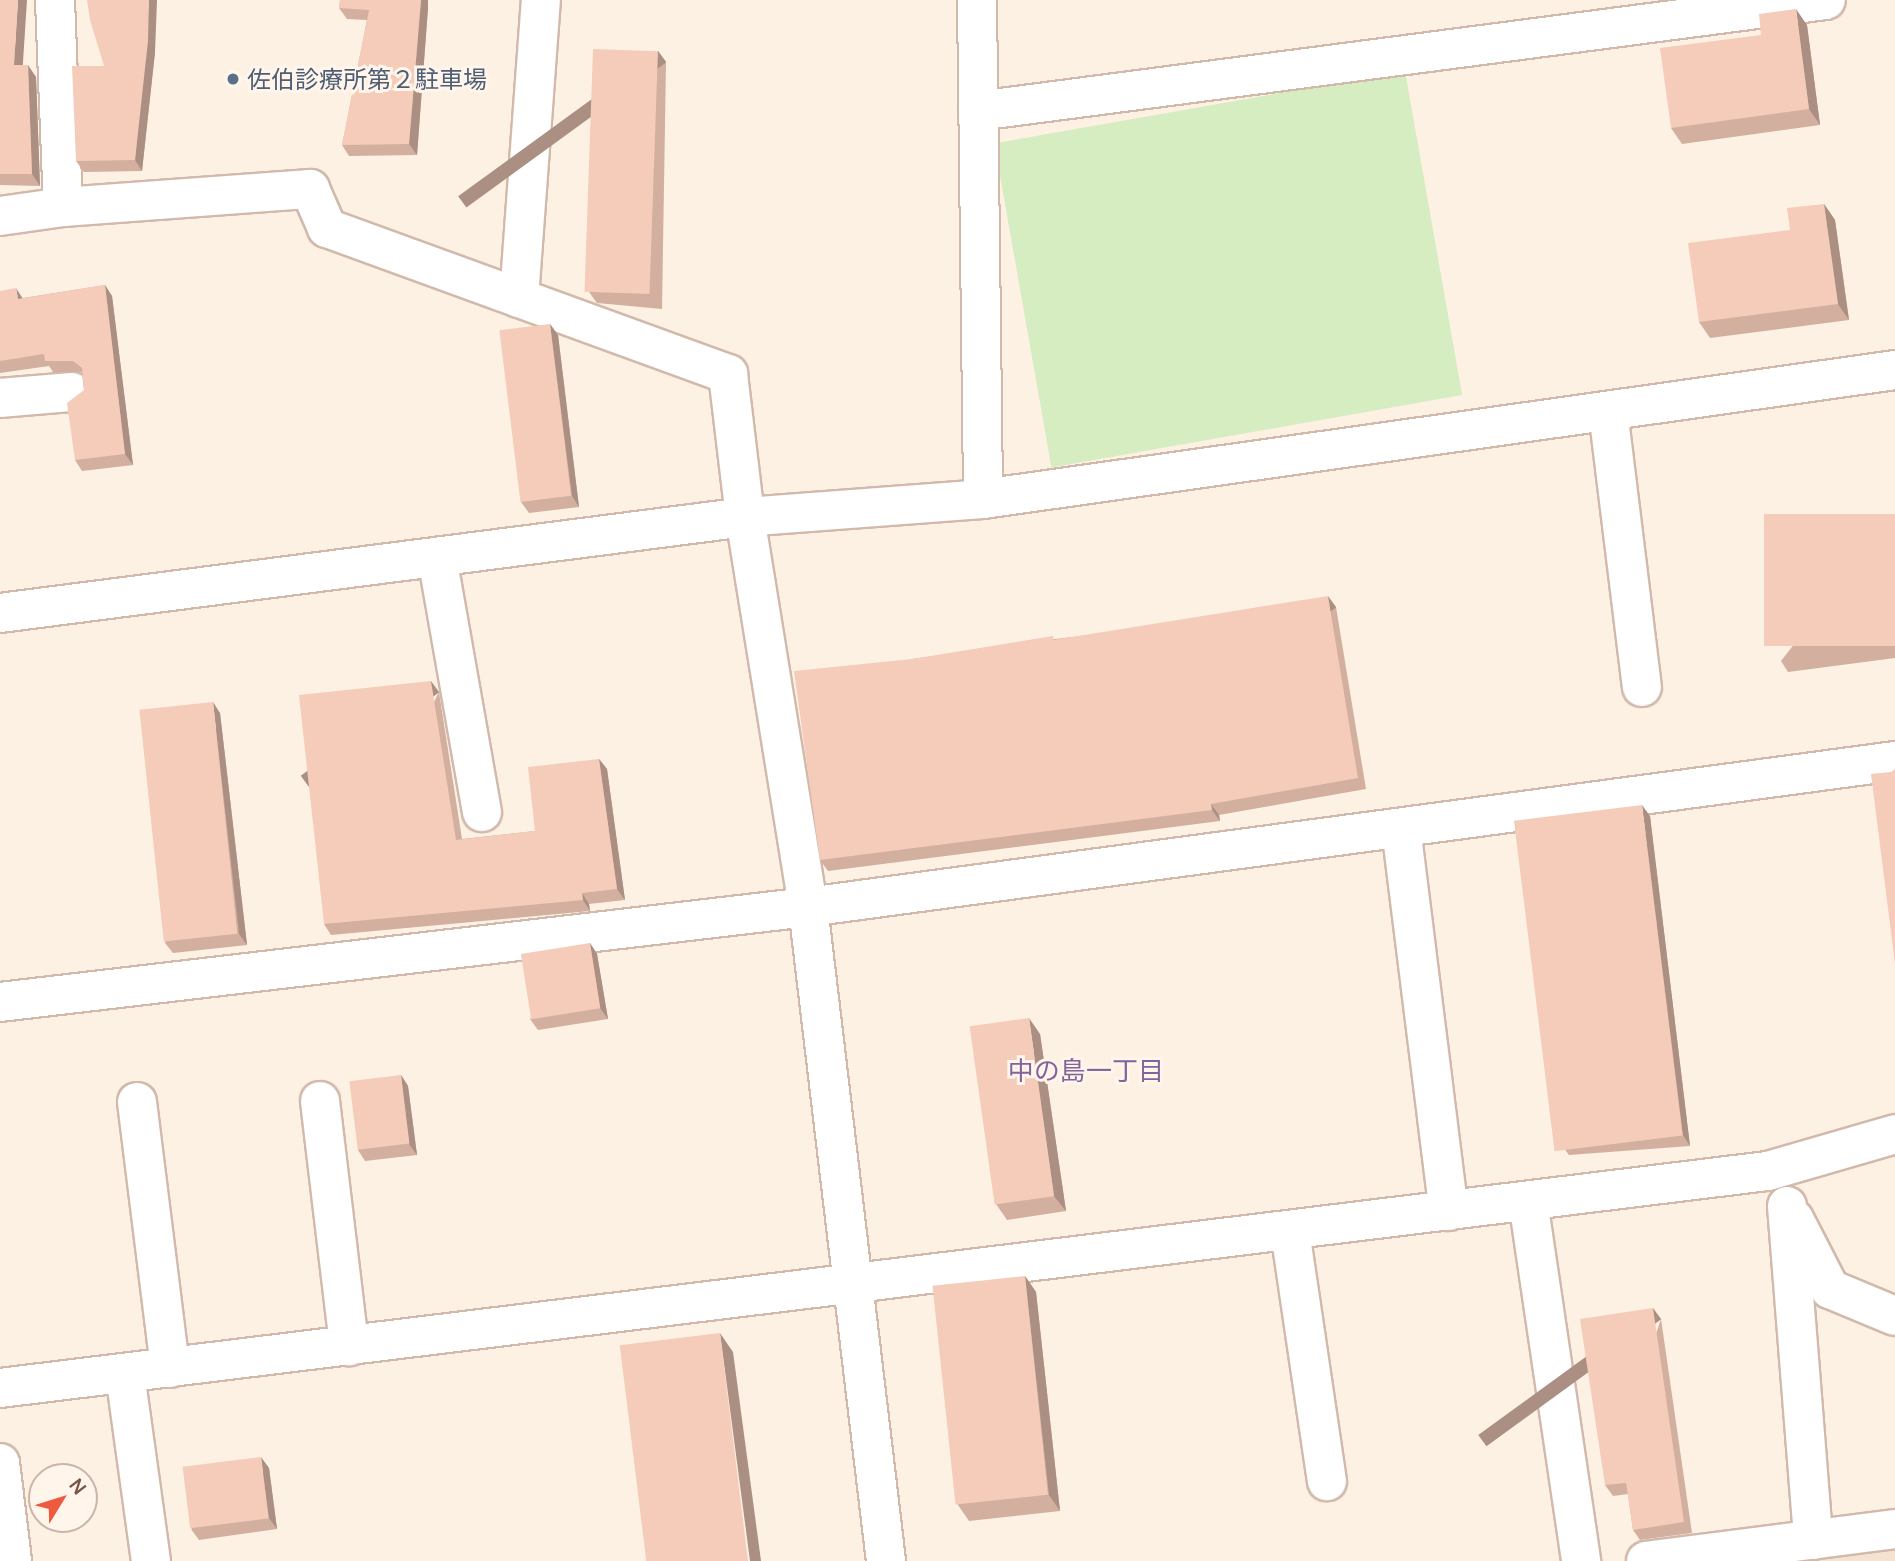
<!DOCTYPE html>
<html>
<head>
<meta charset="utf-8">
<style>
	body { margin:0 }
	#map { position:relative; width:1895px; height:1561px; overflow:hidden; background:#fdf1e3; font-family:Manrope,"Noto Sans JP",sans-serif }
	div>[style] { position:absolute }
	[style*='--x'] { left:calc(var(--x)*1px); top:calc(var(--y)*1px); width:calc(var(--w)*1px); rotate:calc(var(--a)*1deg) }
	.residential>* { inset:0; background:#f6e2d1 }
	.green>* { inset:0; background:#d6ecc1; transform-origin:0 0 }
	.roads { filter:drop-shadow(2px 0 #d1b9ac) drop-shadow(-2px 0 #d1b9ac) drop-shadow(0 2px #d1b9ac) drop-shadow(0 -2px #d1b9ac) }
	.street>* { height:38px; margin:-19px; padding:0 19px; transform-origin:19px; border-radius:19px; background:#fff }
	.wall>* { inset:0; background:#d2af9f }
	.shaded-wall>* { inset:0; background:#ab8f82; transform-origin:0 0 }
	.building>* { inset:0; background:#f4ccb9; transform-origin:0 0 }
	.dots>* { width:19px; height:19px; translate:-50% -50%; box-sizing:border-box; border:4px solid #fff5eb; border-radius:50% }
	span { translate:-50% -50%; white-space:nowrap; text-align:center; line-height:1.15; -webkit-text-stroke:6px #fff5eb; paint-order:stroke }
	.service-label { font-size:24px; color:#4e5e75 }
	.left { translate:0 -50%; text-align:left }
	.neighbourhood-label { font-size:26px; color:#83639b }
	.north { position:absolute; left:28px; top:1463px; width:70px; height:70px; box-sizing:border-box; background:#fff5eb; border:2px solid #c9b5aa; border-radius:50%; rotate:52deg; font-size:19px; font-weight:700; line-height:28px; text-align:center; color:#775448 }
	.north::after { content:''; display:block; margin:auto; width:24px; height:32px; background:#ee5941; clip-path:polygon(50% 0,100% 100%,50% 72%,0 100%) }
</style>
</head>
<body>
<div id="map">
	<div class="residential">
		<div style="clip-path:polygon(1895px 1545px,1895px 1561px,1783px 1561px)"></div>
	</div>
	<div class="green">
		<div style="left:1405px;top:71px;width:329px;height:417px;rotate:80deg"></div>
	</div>
	<div class="roads">
		<div class="street">
			<div style="--x:55;--y:0;--w:207;--a:87.8"></div>
			<div style="--x:977;--y:0;--w:499;--a:89.3"></div>
			<div style="--x:978;--y:111;--w:855;--a:-7.46"></div>
			<div style="--x:0;--y:216;--w:64;--a:-8.1"></div>
			<div style="--x:63;--y:207;--w:248;--a:-4.2"></div>
			<div style="--x:310;--y:189;--w:43;--a:66.4"></div>
			<div style="--x:327;--y:228;--w:427;--a:20"></div>
			<div style="--x:728;--y:374;--w:144;--a:83.2"></div>
			<div style="--x:745;--y:517;--w:395;--a:80.8"></div>
			<div style="--x:808;--y:907;--w:659;--a:83.2"></div>
			<div style="--x:519;--y:298;--w:299;--a:-85.8"></div>
			<div style="--x:0;--y:398;--w:72;--a:-4.8"></div>
			<div style="--x:1608;--y:411;--w:278;--a:83"></div>
			<div style="--x:437;--y:557;--w:259;--a:80"></div>
			<div style="--x:0;--y:613;--w:751;--a:-7.34"></div>
			<div style="--x:745;--y:517;--w:239;--a:-4.3"></div>
			<div style="--x:983;--y:499;--w:921;--a:-8.05"></div>
			<div style="--x:1401;--y:828;--w:386;--a:82.9"></div>
			<div style="--x:0;--y:1002;--w:814;--a:-6.71"></div>
			<div style="--x:808;--y:907;--w:1097;--a:-7.65"></div>
			<div style="--x:320;--y:1101;--w:247;--a:83.2"></div>
			<div style="--x:137;--y:1102;--w:268;--a:82.9"></div>
			<div style="--x:1528;--y:1201;--w:364;--a:81.6"></div>
			<div style="--x:1787;--y:1206;--w:335;--a:85.5"></div>
			<div style="--x:1794;--y:1219;--w:79;--a:62.8"></div>
			<div style="--x:1830;--y:1289;--w:70;--a:22.6"></div>
			<div style="--x:1290;--y:1231;--w:253;--a:81.6"></div>
			<div style="--x:125;--y:1374;--w:189;--a:82.1"></div>
			<div style="--x:0;--y:1388;--w:1781;--a:-7"></div>
			<div style="--x:1768;--y:1171;--w:132;--a:-16.2"></div>
			<div style="--x:0;--y:1463;--w:99;--a:83"></div>
			<div style="--x:1646;--y:1561;--w:251;--a:-7.3"></div>
		</div>
	</div>
	<div class="wall">
		<div style="clip-path:polygon(0 0,23px 65px,36px 77px,40px 186px,0 185px)"></div>
		<div style="clip-path:polygon(340px 0,428px 0,428px 8px,417px 155px,349px 156px,342px 145px,367px 20px,347px 19px,339px 8px)"></div>
		<div style="clip-path:polygon(1807px 25px,1820px 125px,1682px 144px,1671px 128px,1761px 35px)"></div>
		<div style="clip-path:polygon(658px 51px,666px 62px,662px 309px,597px 303px,589px 292px)"></div>
		<div style="clip-path:polygon(155px 52px,142px 171px,84px 172px,76px 161px,104px 66px)"></div>
		<div style="clip-path:polygon(1824px 204px,1835px 220px,1849px 320px,1710px 338px,1699px 322px,1790px 230px)"></div>
		<div style="clip-path:polygon(105px 285px,112px 296px,133px 465px,82px 471px,75px 460px,84px 390px,82px 373px,81px 372px,53px 372px,49px 366px,0 373px,0 291px,23px 298px)"></div>
		<div style="clip-path:polygon(550px 324px,558px 335px,579px 507px,529px 513px,521px 502px)"></div>
		<div style="clip-path:polygon(1895px 514px,1895px 658px,1788px 672px,1781px 661px)"></div>
		<div style="clip-path:polygon(1336px 607px,1366px 789px,1219px 815px,1220px 821px,828px 871px,820px 860px,912px 659px,1055px 639px)"></div>
		<div style="clip-path:polygon(439px 692px,462px 839px,535px 831px,599px 759px,607px 769px,625px 900px,589px 904px,590px 911px,331px 935px,324px 924px)"></div>
		<div style="clip-path:polygon(220px 713px,247px 945px,173px 953px,165px 943px)"></div>
		<div style="clip-path:polygon(1650px 816px,1690px 1146px,1569px 1155px,1561px 1144px)"></div>
		<div style="clip-path:polygon(590px 943px,597px 954px,608px 1019px,538px 1030px,530px 1019px)"></div>
		<div style="clip-path:polygon(1040px 1034px,1066px 1211px,1007px 1220px,996px 1204px)"></div>
		<div style="clip-path:polygon(401px 1075px,408px 1086px,417px 1155px,365px 1161px,358px 1150px)"></div>
		<div style="clip-path:polygon(1025px 1276px,1036px 1292px,1060px 1511px,969px 1521px,958px 1505px)"></div>
		<div style="clip-path:polygon(1661px 1319px,1692px 1533px,1640px 1540px,1633px 1530px,1628px 1494px,1613px 1496px,1605px 1485px)"></div>
		<div style="clip-path:polygon(269px 1468px,277px 1529px,199px 1540px,191px 1529px)"></div>
	</div>
	<div class="shaded-wall">
		<div style="clip-path:polygon(18px 0,27px 0,22px 77px,14px 65px)"></div>
		<div style="clip-path:polygon(149px 0,157px 0,155px 52px,142px 171px,135px 160px)"></div>
		<div style="clip-path:polygon(421px 0,428px 0,428px 8px,417px 155px,409px 144px)"></div>
		<div style="clip-path:polygon(1796px 9px,1807px 25px,1820px 125px,1809px 109px)"></div>
		<div style="left:658px;top:51px;width:14px;height:247px;rotate:54deg"></div>
		<div style="clip-path:polygon(28px 65px,36px 77px,40px 186px,32px 174px)"></div>
		<div style="clip-path:polygon(1824px 204px,1835px 220px,1849px 320px,1838px 304px)"></div>
		<div style="clip-path:polygon(105px 285px,112px 296px,133px 465px,125px 454px)"></div>
		<div style="clip-path:polygon(16px 288px,23px 299px,18px 299px)"></div>
		<div style="clip-path:polygon(550px 324px,558px 335px,579px 507px,572px 496px)"></div>
		<div style="left:1328px;top:596px;width:14px;height:184px;rotate:54deg"></div>
		<div style="left:431px;top:681px;width:14px;height:161px;rotate:54deg"></div>
		<div style="clip-path:polygon(213px 702px,220px 713px,247px 945px,239px 934px)"></div>
		<div style="clip-path:polygon(599px 759px,607px 769px,625px 900px,617px 889px)"></div>
		<div style="clip-path:polygon(1211px 804px,1219px 815px,1220px 821px,1212px 810px)"></div>
		<div style="clip-path:polygon(1642px 805px,1650px 816px,1690px 1146px,1683px 1135px)"></div>
		<div style="clip-path:polygon(582px 893px,589px 904px,590px 911px,583px 900px)"></div>
		<div style="clip-path:polygon(590px 943px,597px 954px,608px 1019px,600px 1008px)"></div>
		<div style="clip-path:polygon(1029px 1018px,1040px 1034px,1066px 1211px,1054px 1196px)"></div>
		<div style="clip-path:polygon(401px 1075px,408px 1086px,417px 1155px,409px 1144px)"></div>
		<div style="clip-path:polygon(1025px 1276px,1036px 1292px,1060px 1511px,1049px 1495px)"></div>
		<div style="left:1653px;top:1308px;width:14px;height:216px;rotate:54deg"></div>
		<div style="clip-path:polygon(720px 1333px,733px 1352px,761px 1561px,750px 1561px)"></div>
		<div style="clip-path:polygon(261px 1457px,269px 1468px,277px 1529px,269px 1518px)"></div>
	</div>
	<div class="building">
		<div style="clip-path:polygon(0 0,18px 0,14px 65px,28px 65px,32px 174px,0 174px)"></div>
		<div style="clip-path:polygon(87px 0,149px 0,148px 41px,135px 160px,76px 161px,72px 66px,104px 66px,90px 20px)"></div>
		<div style="clip-path:polygon(340px 0,421px 0,409px 144px,342px 145px,369px 10px,339px 8px)"></div>
		<div style="clip-path:polygon(1796px 9px,1809px 109px,1671px 128px,1660px 48px,1761px 35px,1759px 14px)"></div>
		<div style="left:593px;top:49px;width:65px;height:243px;rotate:2deg"></div>
		<div style="clip-path:polygon(1824px 204px,1838px 304px,1699px 322px,1688px 243px,1790px 230px,1787px 208px)"></div>
		<div style="clip-path:polygon(105px 285px,125px 454px,75px 460px,67px 403px,84px 390px,82px 368px,73px 361px,45px 361px,44px 354px,0 361px,0 291px,16px 288px,18px 299px)"></div>
		<div style="left:550px;top:324px;width:173px;height:51px;rotate:83deg"></div>
		<div style="left:1895px;top:514px;width:132px;height:131px;rotate:90deg"></div>
		<div style="clip-path:polygon(1328px 596px,1358px 778px,1211px 804px,1212px 810px,820px 860px,794px 671px,912px 659px,1053px 636px,1053px 640px)"></div>
		<div style="clip-path:polygon(431px 681px,456px 840px,535px 831px,528px 767px,599px 759px,617px 889px,582px 893px,583px 900px,324px 924px,299px 695px)"></div>
		<div style="left:213px;top:702px;width:233px;height:74px;rotate:84deg"></div>
		<div style="clip-path:polygon(1895px 769px,1895px 964px,1871px 774px,1891px 772px)"></div>
		<div style="left:1642px;top:805px;width:333px;height:129px;rotate:83deg"></div>
		<div style="left:590px;top:943px;width:66px;height:70px;rotate:81deg"></div>
		<div style="left:1029px;top:1018px;width:180px;height:60px;rotate:82deg"></div>
		<div style="left:401px;top:1075px;width:69px;height:52px;rotate:83deg"></div>
		<div style="left:1025px;top:1276px;width:220px;height:93px;rotate:84deg"></div>
		<div style="clip-path:polygon(1653px 1308px,1684px 1522px,1633px 1530px,1626px 1483px,1605px 1485px,1580px 1319px)"></div>
		<div style="left:720px;top:1333px;width:230px;height:101px;rotate:83deg"></div>
		<div style="left:261px;top:1457px;width:62px;height:79px;rotate:83deg"></div>
	</div>
	<div class="dots">
		<div style="left:233px;top:79px;background:#5c6f8a"></div>
	</div>
	<div class="service-label">
		<span class="left" style="left:247px;top:79px">佐伯診療所第２駐車場</span>
	</div>
	<div class="neighbourhood-label">
		<span style="left:1086px;top:1071px">中の島一丁目</span>
	</div>
	<div class="north">N</div>
</div>
</body>
</html>
